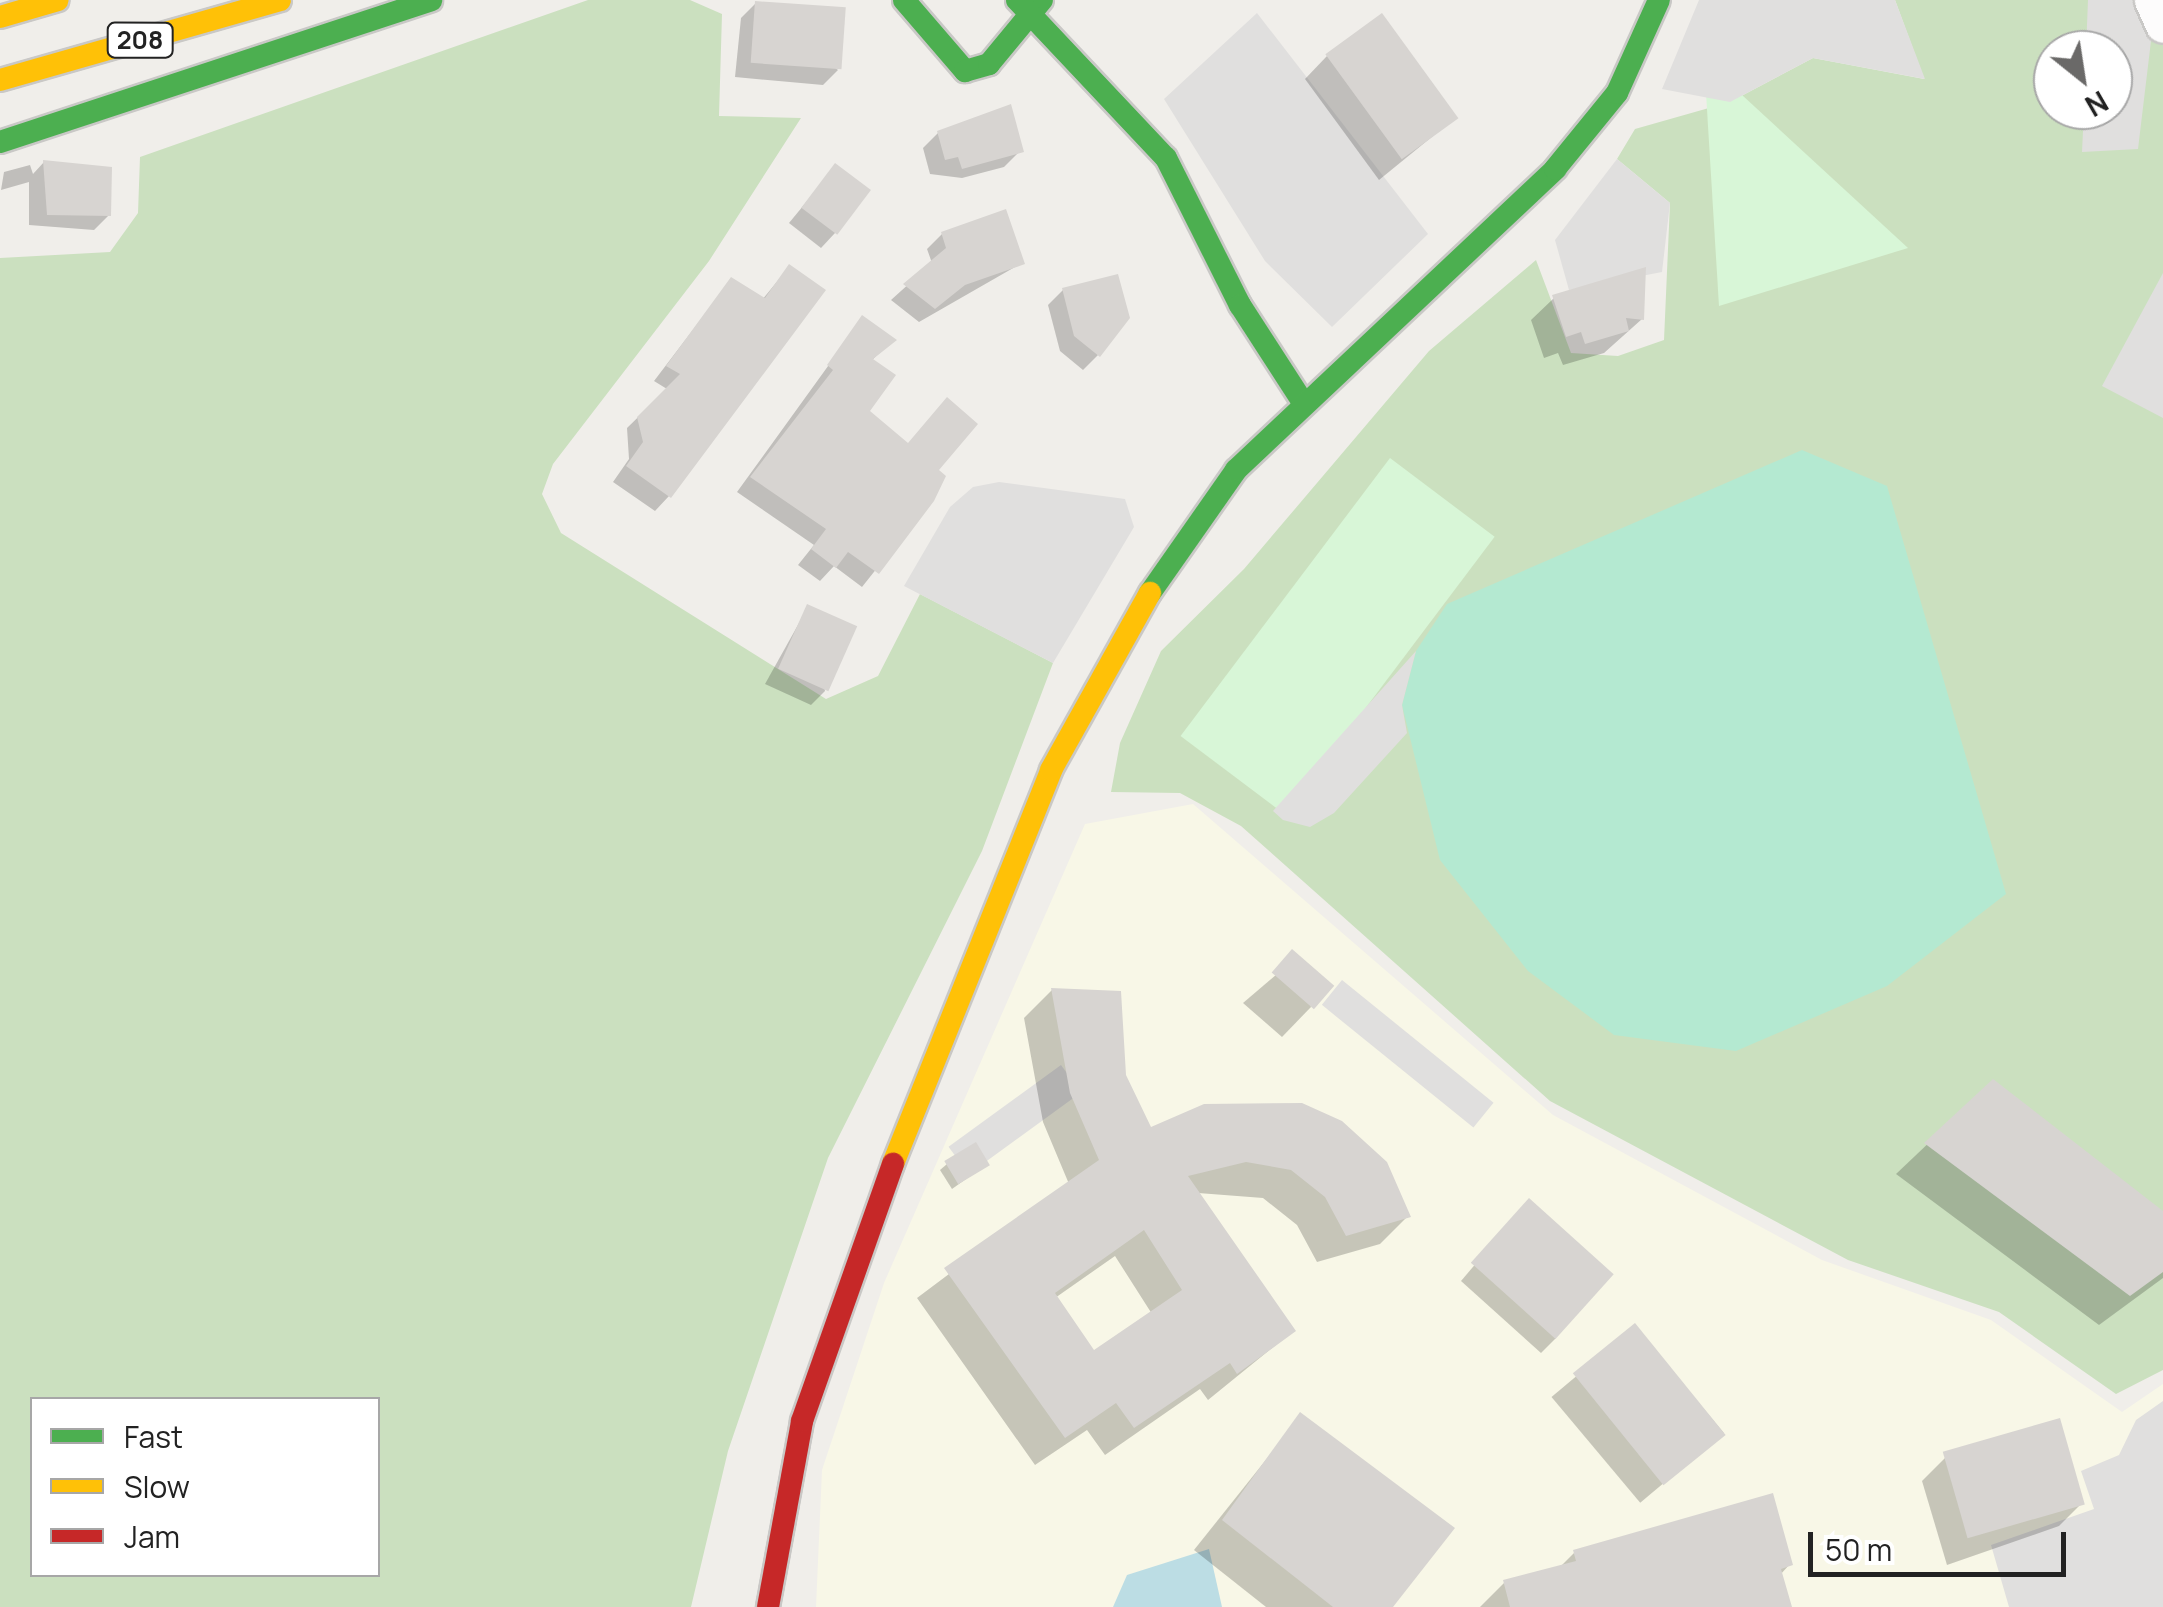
<!DOCTYPE html>
<html>
<head>
<meta charset="utf-8">
<style>
	body { margin:0 }
	#map { position:relative; width:2163px; height:1607px; overflow:hidden; background:#f0eeea; font-family:Manrope,sans-serif }
	div>[style] { position:absolute }
	[style*='--x'] { left:calc(var(--x)*1px); top:calc(var(--y)*1px); width:calc(var(--w)*1px); rotate:calc(var(--a)*1deg) }
	.education>* { inset:0; background:#f8f7e7 }
	.forest>* { inset:0; background:#cbe0bf }
	.park>* { inset:0; background:#d8f6d7; transform-origin:0 0 }
	.pitch>* { inset:0; background:#b4e9d1 }
	.parking>* { inset:0; background:#e0dfde; transform-origin:0 0 }
	.water>* { inset:0; background:#bcdde4 }
	.shadow>* { inset:0; background:#0003; transform-origin:0 0 }
	.building>* { inset:0; background:#d7d4d1; transform-origin:0 0 }
	.roads { filter:drop-shadow(2px 0 #c9c8c6) drop-shadow(-2px 0 #c9c8c6) drop-shadow(0 2px #c9c8c6) drop-shadow(0 -2px #c9c8c6) }
	.street>* { height:35px; margin:-17.5px; padding:0 17.5px; transform-origin:17.5px; border-radius:17.5px; background:#fdfcfc }
	.fast>* { height:22px; margin:-11px; padding:0 11px; transform-origin:11px; border-radius:11px; background:#4caf50 }
	.slow>* { height:22px; margin:-11px; padding:0 11px; transform-origin:11px; border-radius:11px; background:#ffc107 }
	.jam>* { height:22px; margin:-11px; padding:0 11px; transform-origin:11px; border-radius:11px; background:#c62828 }
	span { translate:-50% -50%; white-space:nowrap; text-align:center; line-height:1.15; -webkit-text-stroke:9px #fff; paint-order:stroke }
	.shield-label span { padding:2px 8px; background:#fff; border:2px solid; border-radius:8px; -webkit-text-stroke-width:0 }
	.shield-label { font-size:25px; color:#222; font-weight:700 }
	.legend { position:absolute; left:30px; top:1397px; width:350px; height:180px; box-sizing:border-box; background:#fff; border:2px solid #a7a7a7; margin:0; padding:12px 18px; list-style:none; font-size:30px; color:#222 }
	.legend li { display:flex; align-items:center; gap:20px; height:50px }
	.legend b { width:50px; border:2px solid #a7a7a7 }
	.north { position:absolute; left:2033px; top:30px; width:100px; height:100px; box-sizing:border-box; background:#fff; border:2px solid #a7a7a7; border-radius:50%; rotate:150deg; font-size:28px; font-weight:700; line-height:40px; text-align:center; color:#222 }
	.north::after { content:''; display:block; margin:auto; width:35px; height:45px; background:#6a6968; clip-path:polygon(50% 0,100% 100%,50% 72%,0 100%) }
	.scale { position:absolute; left:1808px; top:1532px; width:258px; height:45px; box-sizing:border-box; border:5px solid #222; border-top:0; padding-left:12px; font-size:30px; line-height:35px; white-space:nowrap; color:#222; -webkit-text-stroke:8px #fff; paint-order:stroke }
</style>
</head>
<body>
<div id="map">
	<div class="education">
		<div style="clip-path:polygon(1193px 804px,1553px 1115px,1822px 1260px,1991px 1320px,2122px 1412px,2163px 1384px,2163px 1607px,816px 1607px,822px 1470px,884px 1283px,1085px 824px)"></div>
	</div>
	<div class="forest">
		<div style="clip-path:polygon(evenodd,588px 0,690px 0,722px 14px,719px 116px,801px 118px,709px 261px,553px 464px,542px 494px,561px 533px,826px 699px,878px 676px,920px 594px,1053px 663px,982px 851px,828px 1158px,728px 1451px,691px 1607px,0 1607px,0 258px,110px 252px,138px 213px,140px 157px,588px 0,32px 1400px,378px 1400px,378px 1574px,32px 1574px,32px 1400px)"></div>
		<div style="clip-path:polygon(evenodd,1895px 0,2163px 0,2163px 1370px,2116px 1394px,1999px 1312px,1848px 1260px,1550px 1101px,1241px 826px,1180px 793px,1111px 792px,1120px 743px,1161px 651px,1244px 569px,1429px 351px,1536px 260px,1571px 353px,1618px 356px,1664px 340px,1670px 203px,1617px 159px,1635px 129px,1730px 102px,1813px 58px,1924px 79px,1895px 0,2053px 50px,2113px 50px,2113px 110px,2053px 110px,2053px 50px)"></div>
	</div>
	<div class="park">
		<div style="clip-path:polygon(1704px 60px,1908px 248px,1719px 306px)"></div>
		<div style="left:1390px;top:458px;width:131px;height:348px;rotate:37deg"></div>
	</div>
	<div class="pitch">
		<div style="clip-path:polygon(1802px 450px,1887px 486px,2006px 894px,1887px 986px,1736px 1051px,1614px 1035px,1528px 971px,1440px 860px,1402px 705px,1416px 651px,1447px 604px)"></div>
	</div>
	<div class="parking">
		<div style="clip-path:polygon(1699px 0,1895px 0,1925px 79px,1813px 58px,1730px 102px,1662px 89px)"></div>
		<div style="clip-path:polygon(2088px 0,2148px 0,2163px 30px,2151px 41px,2138px 149px,2082px 152px,2084px 110px,2113px 110px,2113px 50px,2086px 50px)"></div>
		<div style="clip-path:polygon(1257px 13px,1428px 234px,1332px 327px,1265px 261px,1164px 99px)"></div>
		<div style="clip-path:polygon(1617px 159px,1670px 203px,1662px 272px,1569px 290px,1555px 240px)"></div>
		<div style="clip-path:polygon(2163px 273px,2163px 418px,2102px 386px)"></div>
		<div style="clip-path:polygon(999px 482px,1125px 499px,1134px 527px,1053px 663px,904px 586px,950px 507px,973px 487px)"></div>
		<div style="clip-path:polygon(1416px 651px,1402px 705px,1407px 733px,1334px 813px,1310px 827px,1283px 820px,1273px 811px)"></div>
		<div style="left:1342px;top:980px;width:195px;height:32px;rotate:39deg"></div>
		<div style="left:1061px;top:1065px;width:34px;height:139px;rotate:54deg"></div>
		<div style="clip-path:polygon(2163px 1401px,2163px 1607px,2009px 1607px,1991px 1545px,2094px 1509px,2081px 1471px,2119px 1455px,2136px 1420px)"></div>
	</div>
	<div class="water">
		<div style="clip-path:polygon(1209px 1549px,1222px 1607px,1113px 1607px,1127px 1575px)"></div>
	</div>
	<div class="shadow">
		<div style="clip-path:polygon(756px 3px,838px 70px,823px 85px,735px 77px,741px 18px)"></div>
		<div style="clip-path:polygon(1327px 56px,1455px 118px,1379px 180px,1305px 79px)"></div>
		<div style="clip-path:polygon(938px 133px,1019px 152px,1004px 167px,962px 178px,930px 174px,923px 148px)"></div>
		<div style="clip-path:polygon(44px 162px,109px 215px,94px 230px,29px 225px,29px 182px,1px 190px,4px 172px,30px 165px,33px 174px)"></div>
		<div style="clip-path:polygon(836px 166px,835px 233px,821px 248px,789px 223px)"></div>
		<div style="clip-path:polygon(942px 234px,1022px 263px,919px 322px,891px 300px,932px 263px,927px 249px)"></div>
		<div style="clip-path:polygon(789px 267px,669px 496px,655px 511px,613px 482px,629px 459px,627px 428px,667px 389px,654px 381px,731px 280px,762px 300px)"></div>
		<div style="clip-path:polygon(1063px 290px,1098px 355px,1083px 370px,1060px 351px,1048px 305px)"></div>
		<div style="clip-path:polygon(1554px 298px,1642px 319px,1604px 353px,1563px 365px,1558px 353px,1544px 358px,1531px 320px)"></div>
		<div style="clip-path:polygon(862px 319px,893px 340px,871px 361px,867px 412px,932px 499px,862px 587px,834px 566px,820px 581px,798px 565px,814px 545px,737px 492px)"></div>
		<div style="clip-path:polygon(808px 607px,825px 691px,811px 705px,765px 684px)"></div>
		<div style="clip-path:polygon(1297px 957px,1311px 1007px,1282px 1037px,1243px 1003px)"></div>
		<div style="clip-path:polygon(evenodd,1052px 990px,1123px 1075px,1150px 1130px,1204px 1107px,1408px 1216px,1380px 1244px,1317px 1262px,1297px 1225px,1263px 1198px,1198px 1193px,1293px 1331px,1208px 1400px,1200px 1389px,1105px 1455px,1087px 1430px,1035px 1465px,917px 1298px,1069px 1184px,1043px 1122px,1024px 1018px,1052px 990px,1115px 1256px,1152px 1314px,1094px 1354px,1055px 1298px,1115px 1256px)"></div>
		<div style="clip-path:polygon(1993px 1082px,2163px 1214px,2163px 1278px,2099px 1325px,1896px 1174px)"></div>
		<div style="clip-path:polygon(947px 1164px,987px 1164px,952px 1189px,940px 1170px)"></div>
		<div style="clip-path:polygon(1529px 1201px,1556px 1338px,1541px 1353px,1461px 1281px)"></div>
		<div style="left:1635px;top:1327px;width:138px;height:109px;rotate:50deg"></div>
		<div style="clip-path:polygon(1301px 1416px,1390px 1607px,1266px 1607px,1194px 1550px)"></div>
		<div style="clip-path:polygon(1945px 1458px,2082px 1503px,2059px 1526px,1947px 1565px,1922px 1481px)"></div>
		<div style="clip-path:polygon(1575px 1552px,1790px 1564px,1780px 1575px,1789px 1607px,1480px 1607px,1504px 1583px,1559px 1568px)"></div>
	</div>
	<div class="building">
		<div style="left:755px;top:1px;width:91px;height:62px;rotate:4deg"></div>
		<div style="left:1382px;top:13px;width:130px;height:70px;rotate:54deg"></div>
		<div style="clip-path:polygon(1011px 104px,1024px 152px,962px 169px,958px 157px,945px 160px,937px 131px)"></div>
		<div style="clip-path:polygon(43px 160px,112px 167px,111px 216px,47px 215px)"></div>
		<div style="left:835px;top:163px;width:45px;height:56px;rotate:37deg"></div>
		<div style="clip-path:polygon(1006px 209px,1025px 264px,965px 285px,935px 309px,903px 284px,946px 248px,941px 232px)"></div>
		<div style="clip-path:polygon(789px 264px,826px 290px,671px 498px,626px 466px,643px 442px,637px 417px,680px 374px,666px 366px,731px 277px,765px 298px)"></div>
		<div style="clip-path:polygon(1646px 267px,1644px 320px,1626px 318px,1629px 331px,1585px 344px,1581px 332px,1566px 337px,1552px 295px)"></div>
		<div style="clip-path:polygon(1118px 274px,1130px 318px,1100px 357px,1074px 336px,1062px 288px)"></div>
		<div style="clip-path:polygon(862px 315px,897px 340px,873px 359px,896px 375px,870px 411px,908px 443px,947px 397px,978px 424px,939px 470px,946px 476px,934px 501px,879px 574px,848px 552px,836px 568px,811px 549px,826px 529px,750px 477px,833px 370px,827px 365px)"></div>
		<div style="left:807px;top:604px;width:55px;height:71px;rotate:24deg"></div>
		<div style="left:1292px;top:949px;width:56px;height:31px;rotate:41deg"></div>
		<div style="clip-path:polygon(evenodd,1051px 988px,1121px 991px,1126px 1075px,1151px 1127px,1204px 1104px,1302px 1103px,1342px 1121px,1387px 1162px,1411px 1217px,1346px 1236px,1325px 1197px,1291px 1170px,1246px 1162px,1188px 1176px,1296px 1331px,1237px 1374px,1230px 1363px,1134px 1428px,1116px 1403px,1065px 1438px,944px 1268px,1099px 1160px,1070px 1093px,1051px 988px,1144px 1230px,1182px 1290px,1094px 1350px,1055px 1293px,1144px 1230px)"></div>
		<div style="clip-path:polygon(1993px 1079px,2163px 1211px,2163px 1272px,2130px 1296px,1924px 1143px)"></div>
		<div style="left:976px;top:1142px;width:27px;height:37px;rotate:59deg"></div>
		<div style="left:1529px;top:1198px;width:114px;height:87px;rotate:42deg"></div>
		<div style="left:1635px;top:1323px;width:144px;height:80px;rotate:51deg"></div>
		<div style="clip-path:polygon(1300px 1412px,1455px 1528px,1393px 1607px,1333px 1607px,1222px 1520px)"></div>
		<div style="left:2060px;top:1418px;width:90px;height:122px;rotate:74deg"></div>
		<div style="clip-path:polygon(1773px 1493px,1793px 1565px,1781px 1569px,1792px 1607px,1510px 1607px,1503px 1580px,1576px 1561px,1573px 1550px)"></div>
	</div>
	<div class="roads">
		<div class="street">
			<div style="--x:2152;--y:0;--w:27;--a:66"></div>
		</div>
		<div class="fast">
			<div style="--x:904;--y:0;--w:94;--a:49.3"></div>
			<div style="--x:965;--y:71;--w:25;--a:-16"></div>
			<div style="--x:989;--y:64;--w:83;--a:-50.4"></div>
			<div style="--x:1017;--y:0;--w:217;--a:46.7"></div>
			<div style="--x:1166;--y:158;--w:165;--a:63.3"></div>
			<div style="--x:1240;--y:305;--w:114;--a:57.1"></div>
			<div style="--x:0;--y:142;--w:454;--a:-18.2"></div>
			<div style="--x:1150;--y:593;--w:150;--a:-55"></div>
			<div style="--x:1236;--y:470;--w:439;--a:-43.3"></div>
			<div style="--x:1555;--y:169;--w:98;--a:-50.8"></div>
			<div style="--x:1617;--y:93;--w:102;--a:-65.7"></div>
		</div>
		<div class="slow">
			<div style="--x:0;--y:17;--w:60;--a:-16.3"></div>
			<div style="--x:0;--y:80;--w:291;--a:-15.9"></div>
			<div style="--x:893;--y:1164;--w:424;--a:-68.1"></div>
			<div style="--x:1051;--y:770;--w:203;--a:-60.8"></div>
		</div>
		<div class="jam">
			<div style="--x:768;--y:1607;--w:189;--a:-79.6"></div>
			<div style="--x:802;--y:1421;--w:273;--a:-70.5"></div>
		</div>
	</div>
	<div class="shield-label">
		<span style="left:140px;top:40px">208</span>
	</div>
	<ul class="legend">
	<li><b style="height:12px;background:#4caf50"></b>Fast</li>
	<li><b style="height:12px;background:#ffc107"></b>Slow</li>
	<li><b style="height:12px;background:#c62828"></b>Jam</li>
	</ul>
	<div class="north">N</div>
	<div class="scale">50 m</div>
</div>
</body>
</html>
